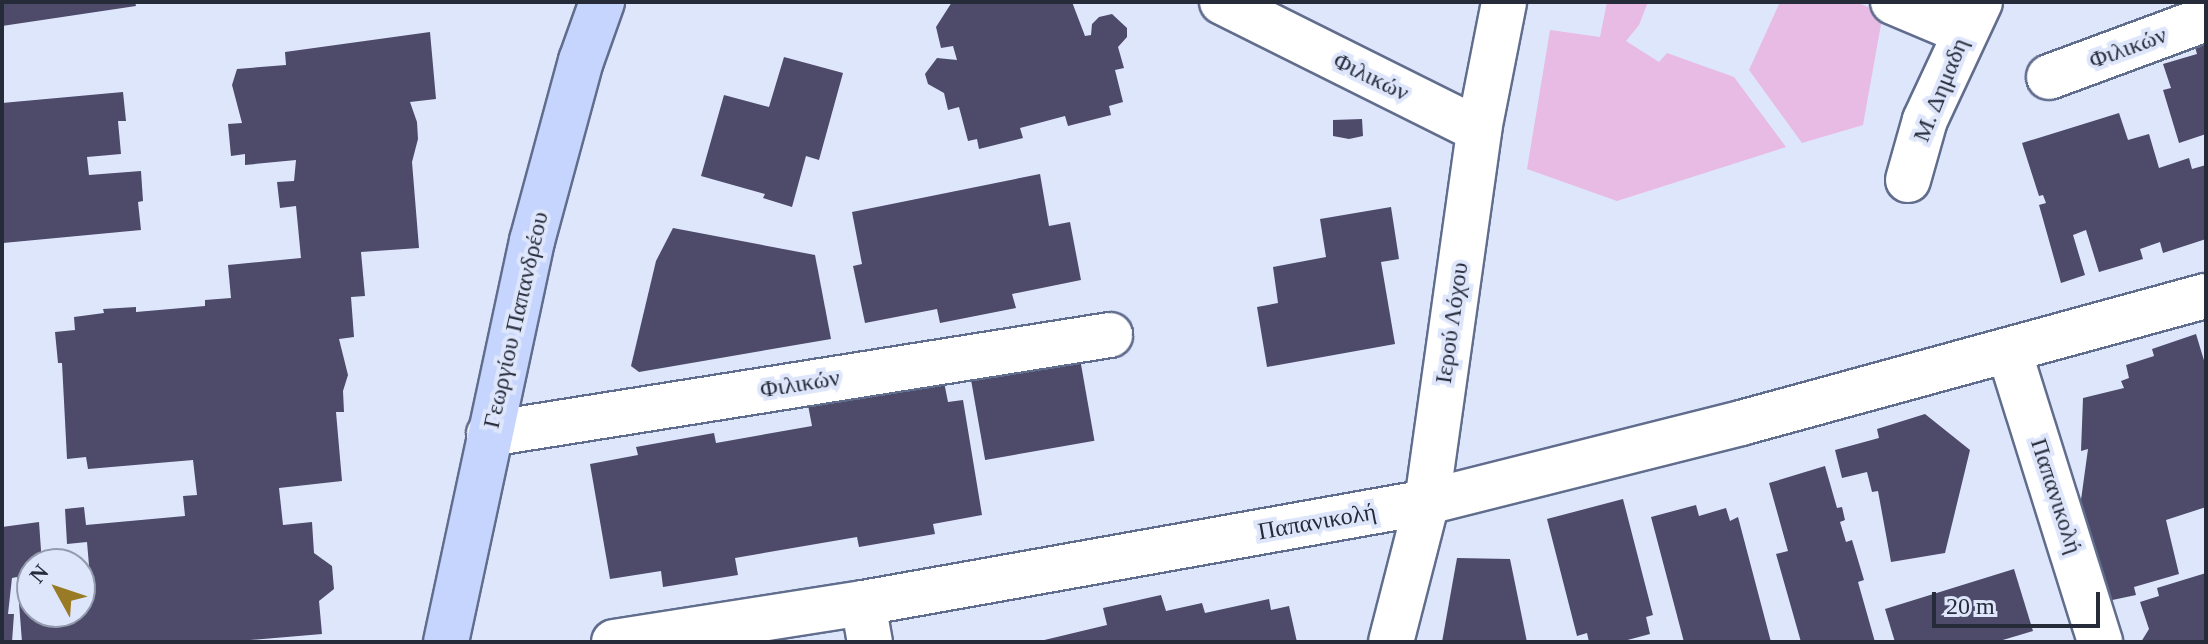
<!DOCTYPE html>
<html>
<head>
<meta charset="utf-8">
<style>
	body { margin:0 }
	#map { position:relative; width:2208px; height:644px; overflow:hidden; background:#dee6fc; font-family:Georgia,serif }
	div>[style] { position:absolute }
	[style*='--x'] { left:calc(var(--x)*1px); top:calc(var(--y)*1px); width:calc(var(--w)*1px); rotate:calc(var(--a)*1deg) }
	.green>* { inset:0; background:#e7bbe4 }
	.building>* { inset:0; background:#4d4a6a; transform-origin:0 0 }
	.roads { filter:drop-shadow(2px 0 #616d8d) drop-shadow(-2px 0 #616d8d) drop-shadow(0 2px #616d8d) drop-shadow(0 -2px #616d8d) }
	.minor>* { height:44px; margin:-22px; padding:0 22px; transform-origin:22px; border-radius:22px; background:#fff }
	.major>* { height:44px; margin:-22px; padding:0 22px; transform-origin:22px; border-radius:22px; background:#c6d5fe }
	span { translate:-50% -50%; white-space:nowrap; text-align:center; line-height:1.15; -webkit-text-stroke:8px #dee6fc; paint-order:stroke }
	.street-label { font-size:24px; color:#262b39 }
	.frame { position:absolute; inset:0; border:4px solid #262b39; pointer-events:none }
	.north { position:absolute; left:16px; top:548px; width:80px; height:80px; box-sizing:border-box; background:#dee6fc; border:2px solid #949bae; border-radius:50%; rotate:310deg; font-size:22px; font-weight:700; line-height:32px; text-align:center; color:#262b39 }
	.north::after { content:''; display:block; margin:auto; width:28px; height:36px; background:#9a7b25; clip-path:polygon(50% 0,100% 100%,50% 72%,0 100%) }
	.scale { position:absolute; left:1932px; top:592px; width:168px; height:36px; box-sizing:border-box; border:4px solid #262b39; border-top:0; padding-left:10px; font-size:24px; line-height:28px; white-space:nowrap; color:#262b39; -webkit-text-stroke:6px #dee6fc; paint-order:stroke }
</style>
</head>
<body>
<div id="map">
	<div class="green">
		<div style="clip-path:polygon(1607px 2px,1648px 2px,1639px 25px,1626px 41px,1659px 62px,1667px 53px,1734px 77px,1786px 147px,1617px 201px,1527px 169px,1550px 30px,1600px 37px)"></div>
		<div style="clip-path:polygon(1780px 2px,1856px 2px,1883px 13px,1863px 125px,1802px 143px,1749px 70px)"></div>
	</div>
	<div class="building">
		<div style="clip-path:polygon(2px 2px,135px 2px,136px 6px,2px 26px)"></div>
		<div style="clip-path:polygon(952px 2px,1072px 2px,1085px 36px,1091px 35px,1092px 24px,1099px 17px,1112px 14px,1127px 28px,1127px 37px,1118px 47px,1124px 68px,1115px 70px,1123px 102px,1109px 106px,1111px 115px,1068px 126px,1065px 116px,1020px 128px,1023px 138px,979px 149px,977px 139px,968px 141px,959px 107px,948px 110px,944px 93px,928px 84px,925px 74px,937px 58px,957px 60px,953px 46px,941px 48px,936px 27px)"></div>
		<div style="clip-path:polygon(430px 32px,436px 99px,410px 102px,417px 122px,418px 139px,412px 162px,419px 248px,361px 252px,365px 296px,351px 297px,354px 337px,339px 339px,348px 375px,343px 391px,344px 412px,336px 412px,342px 481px,279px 488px,283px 525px,312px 522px,314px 553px,332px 566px,334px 589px,319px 601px,322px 634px,226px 642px,22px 642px,17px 577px,12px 578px,8px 614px,14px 614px,12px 642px,2px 642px,2px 527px,39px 522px,42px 564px,32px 564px,32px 612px,80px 612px,80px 590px,91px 589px,87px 542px,67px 544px,65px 509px,84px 507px,86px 525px,185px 516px,183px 496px,197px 495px,193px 460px,88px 469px,86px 457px,67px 459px,62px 363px,58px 363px,55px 332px,75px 330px,74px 317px,104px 313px,103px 309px,136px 307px,136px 312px,205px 306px,205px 300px,231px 298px,228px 265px,301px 258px,296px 206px,280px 208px,277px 182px,294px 181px,296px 160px,245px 165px,245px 154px,231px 156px,228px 124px,242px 123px,232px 85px,237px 69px,286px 65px,285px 52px)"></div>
		<div style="clip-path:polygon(2206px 44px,2206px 134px,2179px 143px,2163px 90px,2171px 88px,2163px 64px,2197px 54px,2195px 47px)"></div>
		<div style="clip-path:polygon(784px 57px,843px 73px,819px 160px,806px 156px,792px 207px,763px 198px,765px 194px,701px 176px,724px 95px,769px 107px)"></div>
		<div style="clip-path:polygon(123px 92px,126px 121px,118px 121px,121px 154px,87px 157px,89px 175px,141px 171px,143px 201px,138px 202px,141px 230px,3px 243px,2px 103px)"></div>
		<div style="clip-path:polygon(2119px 113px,2128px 140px,2149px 134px,2159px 168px,2189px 158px,2192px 169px,2206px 165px,2206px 239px,2163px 253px,2160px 242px,2140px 249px,2143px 259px,2099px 272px,2086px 230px,2073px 235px,2085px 275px,2061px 283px,2039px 205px,2046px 203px,2043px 195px,2039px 196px,2022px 143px)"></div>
		<div style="clip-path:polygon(1362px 119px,1363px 136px,1349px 139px,1333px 136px,1333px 120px)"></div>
		<div style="clip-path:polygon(1040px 174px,1049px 226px,1070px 222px,1081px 280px,1012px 294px,1016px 308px,940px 323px,937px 309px,865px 323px,853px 266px,862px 264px,852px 212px)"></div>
		<div style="clip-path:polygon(1391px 207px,1399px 259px,1381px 262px,1395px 344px,1267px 367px,1257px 307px,1278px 303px,1273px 267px,1326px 257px,1320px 219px)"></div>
		<div style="clip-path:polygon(673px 228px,815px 255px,831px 339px,639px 372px,631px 366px,656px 261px)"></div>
		<div style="clip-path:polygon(2196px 334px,2206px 367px,2206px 507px,2166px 520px,2179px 574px,2134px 587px,2136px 595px,2103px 602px,2087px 558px,2090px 532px,2077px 529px,2088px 449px,2081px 451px,2083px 398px,2124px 388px,2121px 381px,2129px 378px,2126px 365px,2154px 356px,2152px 349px)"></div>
		<div style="left:1079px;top:353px;width:89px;height:111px;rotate:80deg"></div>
		<div style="clip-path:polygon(944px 382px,948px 402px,963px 400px,982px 515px,933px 524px,935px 534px,859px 547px,857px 537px,735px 558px,738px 575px,663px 587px,661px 571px,610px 579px,590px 464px,638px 455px,636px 447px,714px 433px,716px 443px,812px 426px,808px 405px)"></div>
		<div style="clip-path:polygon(1925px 414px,1970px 450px,1945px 553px,1891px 562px,1878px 491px,1872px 492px,1867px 472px,1842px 478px,1835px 450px,1879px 438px,1877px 429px)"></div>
		<div style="clip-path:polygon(1825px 466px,1837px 508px,1842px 507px,1845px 520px,1840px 522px,1846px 542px,1852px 540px,1864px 580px,1858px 582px,1875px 642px,1801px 642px,1776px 554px,1788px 551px,1769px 483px)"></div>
		<div style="clip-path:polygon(1623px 499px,1653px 615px,1646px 617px,1650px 634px,1620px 642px,1589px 642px,1587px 633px,1577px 636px,1547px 519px)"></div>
		<div style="clip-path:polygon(1696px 505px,1699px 516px,1726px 508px,1730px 521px,1738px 517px,1771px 642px,1684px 642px,1651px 517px)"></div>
		<div style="clip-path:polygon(1457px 558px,1510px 559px,1527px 642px,1442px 642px)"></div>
		<div style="clip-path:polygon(2014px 569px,2033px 631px,1996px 642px,1895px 642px,1885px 609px)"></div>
		<div style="clip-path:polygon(2206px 573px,2206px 642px,2141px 642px,2149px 629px,2140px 602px,2159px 596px,2157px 588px)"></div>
		<div style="clip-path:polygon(1161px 595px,1166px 611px,1202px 603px,1205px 613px,1269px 599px,1271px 610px,1289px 606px,1297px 642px,1036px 642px,1107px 625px,1103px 608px)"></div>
	</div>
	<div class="roads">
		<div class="minor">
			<div style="--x:1222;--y:2;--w:287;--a:26.5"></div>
			<div style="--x:1893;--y:2;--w:77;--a:22.9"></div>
			<div style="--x:2049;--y:77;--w:167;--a:-20.3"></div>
			<div style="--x:1908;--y:180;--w:62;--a:-74.2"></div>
			<div style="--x:1925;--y:120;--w:130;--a:-65"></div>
			<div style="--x:2009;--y:351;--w:305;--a:72.6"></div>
			<div style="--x:489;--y:434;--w:629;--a:-9.06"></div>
			<div style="--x:863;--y:603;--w:40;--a:80"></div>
			<div style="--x:614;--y:642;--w:252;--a:-8.9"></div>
			<div style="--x:863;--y:603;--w:573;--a:-10.15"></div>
			<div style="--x:1427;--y:502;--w:324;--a:-14.1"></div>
			<div style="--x:1741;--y:423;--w:482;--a:-15.3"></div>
			<div style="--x:1391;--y:642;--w:145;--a:-75.6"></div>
			<div style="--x:1427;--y:502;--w:376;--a:-82"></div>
			<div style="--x:1479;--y:130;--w:130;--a:-78.9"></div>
		</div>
		<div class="major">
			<div style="--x:446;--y:642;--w:410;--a:-77.9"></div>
			<div style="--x:532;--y:241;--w:187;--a:-74.8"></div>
			<div style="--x:581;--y:61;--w:63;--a:-70.4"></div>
		</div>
	</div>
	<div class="street-label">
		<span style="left:2128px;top:48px;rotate:-20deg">Φιλικών</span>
		<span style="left:1371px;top:77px;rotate:26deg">Φιλικών</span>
		<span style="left:1941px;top:90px;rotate:-68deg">Μ. Δημαδη</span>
		<span style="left:516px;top:320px;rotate:-77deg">Γεωργίου Παπανδρέου</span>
		<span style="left:1452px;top:323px;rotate:-82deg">Ιερού Λόχου</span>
		<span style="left:800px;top:384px;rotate:-9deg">Φιλικών</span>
		<span style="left:2056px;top:496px;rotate:72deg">Παπανικολή</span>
		<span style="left:1317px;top:522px;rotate:-10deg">Παπανικολή</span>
	</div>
	<div class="frame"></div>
	<div class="north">N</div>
	<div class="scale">20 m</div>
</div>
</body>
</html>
